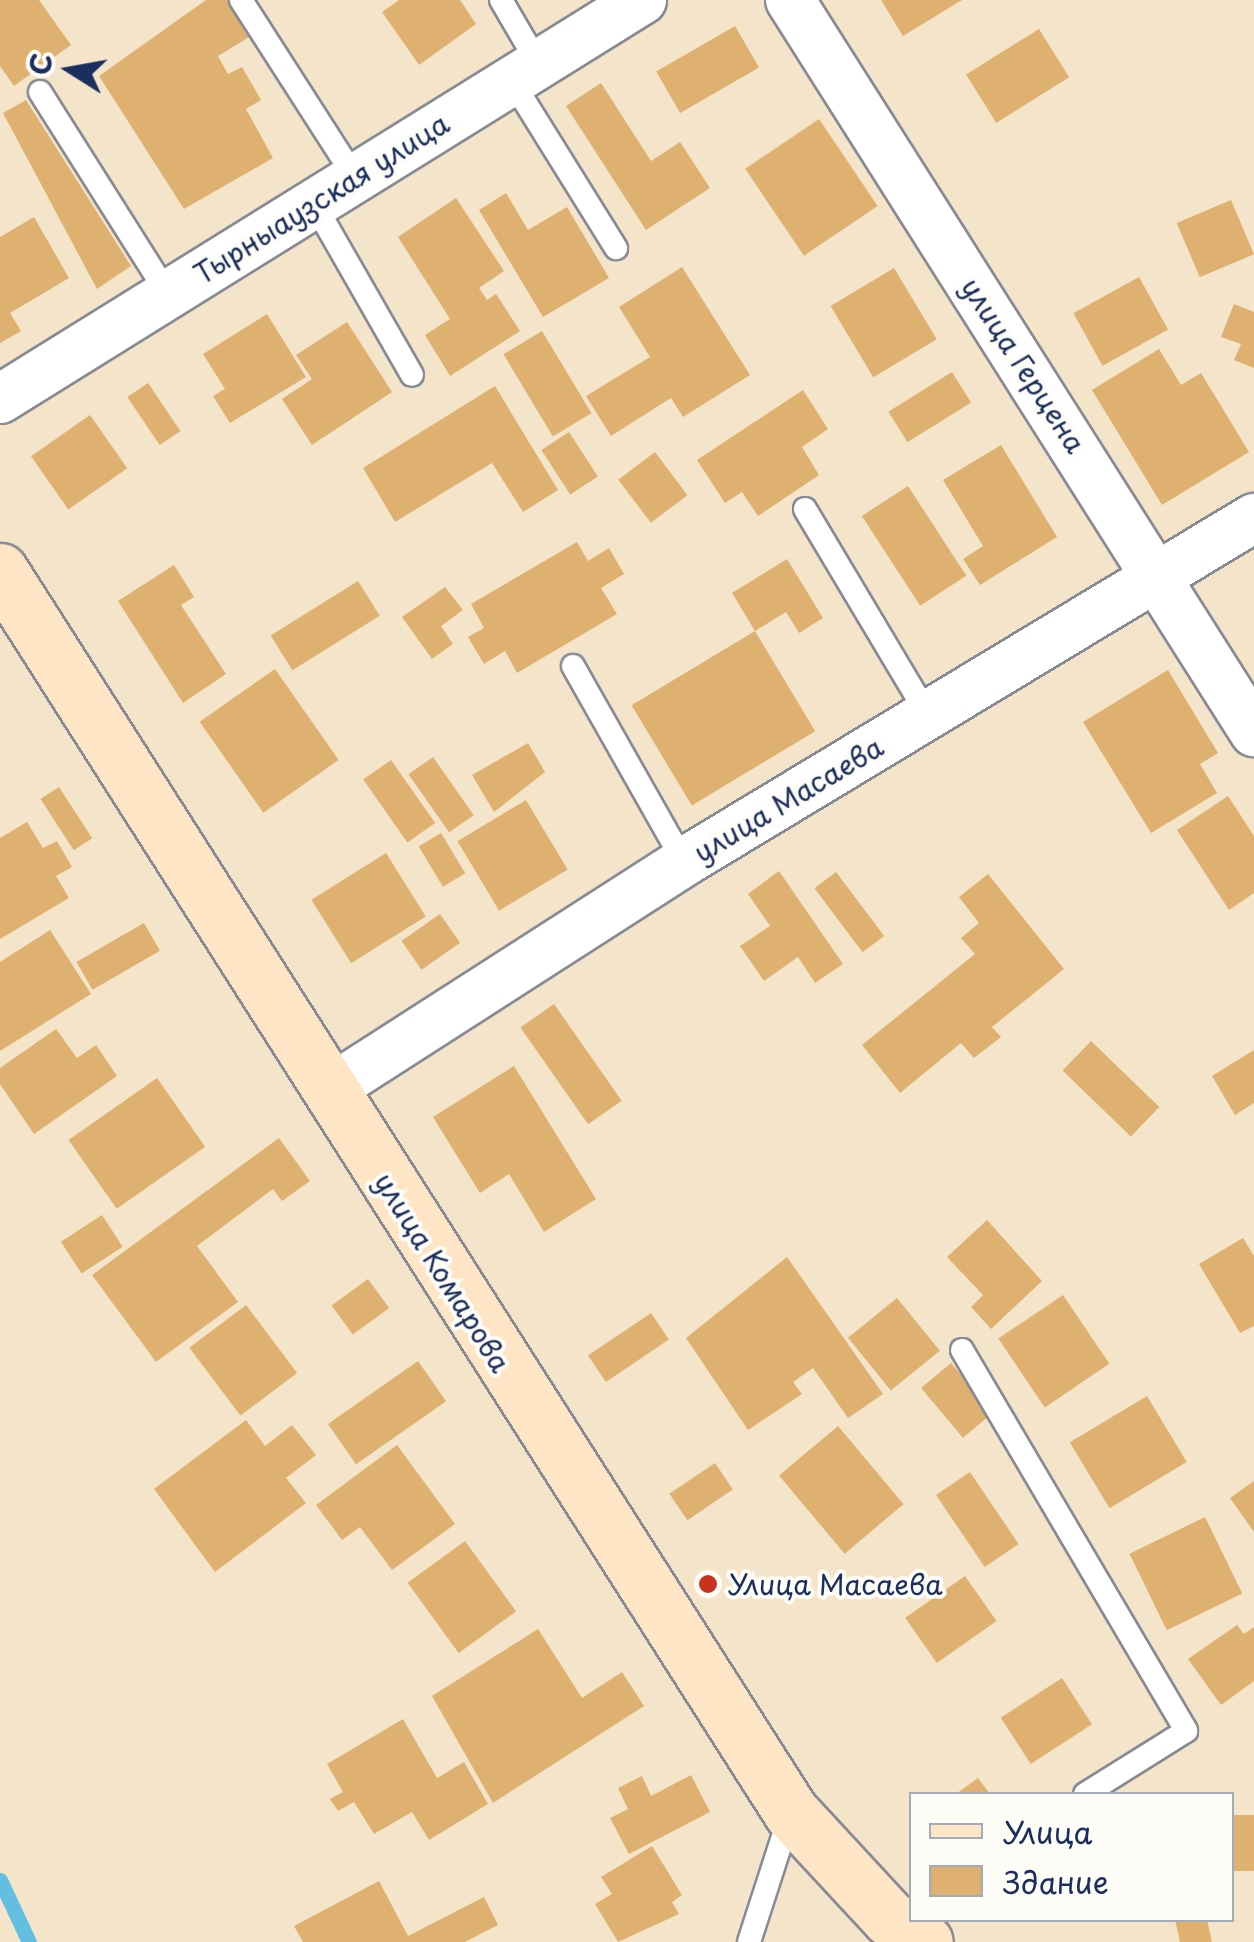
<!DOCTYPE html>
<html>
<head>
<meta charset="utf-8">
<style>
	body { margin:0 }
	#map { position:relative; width:1254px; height:1942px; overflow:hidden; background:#f4e4ca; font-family:"Playpen Sans",sans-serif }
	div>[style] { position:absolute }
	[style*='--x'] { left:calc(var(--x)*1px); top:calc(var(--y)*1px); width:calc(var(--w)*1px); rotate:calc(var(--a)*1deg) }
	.stream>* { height:15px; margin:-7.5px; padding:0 7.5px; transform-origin:7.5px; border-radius:7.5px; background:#63bfe1 }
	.building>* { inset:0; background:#dfb170; transform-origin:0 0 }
	.roads { filter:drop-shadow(2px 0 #888a94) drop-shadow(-2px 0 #888a94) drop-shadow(0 2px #888a94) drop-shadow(0 -2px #888a94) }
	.service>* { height:22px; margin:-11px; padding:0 11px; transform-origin:11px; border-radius:11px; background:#fff }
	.minor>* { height:48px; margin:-24px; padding:0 24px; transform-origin:24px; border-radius:24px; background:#fff }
	.secondary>* { height:55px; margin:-27.5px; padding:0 27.5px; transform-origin:27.5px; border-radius:27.5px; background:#fde5c5 }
	.dots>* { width:28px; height:28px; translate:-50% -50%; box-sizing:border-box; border:5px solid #fdfcf7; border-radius:50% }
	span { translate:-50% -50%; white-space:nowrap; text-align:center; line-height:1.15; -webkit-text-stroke:8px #fdfcf7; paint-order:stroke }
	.street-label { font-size:28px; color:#1b2f5e }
	.poi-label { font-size:28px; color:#1b2f5e }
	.left { translate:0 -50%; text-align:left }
	.legend { position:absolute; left:909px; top:1792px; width:325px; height:130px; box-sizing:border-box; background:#fdfcf7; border:2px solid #a3aaba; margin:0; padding:12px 18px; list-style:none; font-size:30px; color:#1b2f5e }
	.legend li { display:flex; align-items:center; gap:20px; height:50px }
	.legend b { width:50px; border:2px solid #a3aaba }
	.north { position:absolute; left:20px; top:20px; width:100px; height:100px; -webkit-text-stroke:8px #fdfcf7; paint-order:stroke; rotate:281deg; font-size:28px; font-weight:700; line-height:40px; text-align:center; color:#1b2f5e }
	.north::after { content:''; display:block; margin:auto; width:35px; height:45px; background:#1b2f5e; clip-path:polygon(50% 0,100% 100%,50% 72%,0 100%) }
</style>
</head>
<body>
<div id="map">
	<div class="stream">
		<div style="--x:0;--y:1880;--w:68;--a:64.9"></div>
	</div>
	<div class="building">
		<div style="clip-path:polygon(0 0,39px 0,71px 45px,14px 86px,0 66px)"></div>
		<div style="clip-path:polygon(206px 0,230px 0,251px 36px,218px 56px,228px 74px,242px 67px,261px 100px,246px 109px,273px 158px,184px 209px,99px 76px)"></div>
		<div style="clip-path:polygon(399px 0,460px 0,476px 24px,419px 65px,382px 12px)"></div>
		<div style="clip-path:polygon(881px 0,962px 0,903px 36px)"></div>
		<div style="left:735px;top:26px;width:48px;height:91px;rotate:60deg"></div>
		<div style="left:1039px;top:29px;width:57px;height:86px;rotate:58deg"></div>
		<div style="clip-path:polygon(601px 83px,651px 161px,680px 142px,710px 188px,646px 230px,566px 106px)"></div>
		<div style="clip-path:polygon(26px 100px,131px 266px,97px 289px,3px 113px)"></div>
		<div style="left:819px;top:119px;width:105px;height:89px;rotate:56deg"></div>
		<div style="clip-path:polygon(506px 193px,528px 230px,567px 207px,609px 278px,543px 317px,479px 210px)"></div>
		<div style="clip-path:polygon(456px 198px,504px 271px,479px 288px,487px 300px,496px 294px,520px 331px,450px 376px,425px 335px,450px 319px,398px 237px)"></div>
		<div style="left:1231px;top:200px;width:59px;height:59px;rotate:67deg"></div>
		<div style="clip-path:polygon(34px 217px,69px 278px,10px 313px,21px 331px,0 343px,0 237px)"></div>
		<div style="clip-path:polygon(682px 267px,750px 375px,683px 417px,671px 398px,611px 436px,586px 396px,650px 357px,619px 307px)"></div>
		<div style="left:894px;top:268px;width:83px;height:74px;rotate:59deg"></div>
		<div style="left:1139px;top:277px;width:60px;height:75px;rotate:61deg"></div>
		<div style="clip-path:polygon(1234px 304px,1254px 312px,1254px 368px,1234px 360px,1241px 344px,1221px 337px)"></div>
		<div style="clip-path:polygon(267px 314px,306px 377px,230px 423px,213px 396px,225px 389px,203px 354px)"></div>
		<div style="clip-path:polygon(347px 322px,392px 392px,312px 445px,282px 399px,312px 379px,296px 355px)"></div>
		<div style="left:542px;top:331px;width:96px;height:45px;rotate:59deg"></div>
		<div style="clip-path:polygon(1159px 349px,1181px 385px,1201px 373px,1249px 452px,1162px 505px,1092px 390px)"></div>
		<div style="left:952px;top:372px;width:36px;height:75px;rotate:58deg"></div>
		<div style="left:148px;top:383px;width:58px;height:25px;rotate:56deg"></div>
		<div style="clip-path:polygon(495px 386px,558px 490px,523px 512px,492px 463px,395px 522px,363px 468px)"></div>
		<div style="clip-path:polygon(803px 390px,828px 429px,802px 447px,819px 475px,758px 516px,742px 492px,725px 503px,697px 460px)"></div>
		<div style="left:90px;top:415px;width:65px;height:72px;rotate:55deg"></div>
		<div style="left:569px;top:432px;width:53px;height:33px;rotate:57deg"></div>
		<div style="clip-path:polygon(1001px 445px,1057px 537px,980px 585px,963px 559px,983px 546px,943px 480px)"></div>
		<div style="left:655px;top:452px;width:54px;height:46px;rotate:53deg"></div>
		<div style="left:908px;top:486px;width:107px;height:55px;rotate:57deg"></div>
		<div style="clip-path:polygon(577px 542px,588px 561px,609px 548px,624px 574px,601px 588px,617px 614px,517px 673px,505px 651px,484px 664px,468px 637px,484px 628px,471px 604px)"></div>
		<div style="clip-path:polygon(787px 559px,823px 618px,799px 633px,786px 612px,755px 631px,732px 593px)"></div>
		<div style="clip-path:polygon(174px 565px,194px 597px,181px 605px,226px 674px,183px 703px,118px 601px)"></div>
		<div style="left:358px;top:581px;width:41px;height:103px;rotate:58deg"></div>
		<div style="clip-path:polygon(445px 587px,463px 610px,441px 626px,453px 644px,432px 659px,402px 617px)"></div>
		<div style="left:755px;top:631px;width:117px;height:144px;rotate:59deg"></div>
		<div style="left:275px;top:669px;width:111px;height:92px;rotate:55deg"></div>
		<div style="clip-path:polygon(1168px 670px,1218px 753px,1200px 764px,1217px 793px,1151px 833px,1083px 722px)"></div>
		<div style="clip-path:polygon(528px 743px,545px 772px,494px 812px,472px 775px)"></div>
		<div style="left:433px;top:757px;width:71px;height:30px;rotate:55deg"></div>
		<div style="left:391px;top:760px;width:77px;height:34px;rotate:55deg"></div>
		<div style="left:59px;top:787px;width:61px;height:22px;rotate:57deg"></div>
		<div style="clip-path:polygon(1228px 796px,1254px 836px,1254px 893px,1229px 910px,1177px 830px)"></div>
		<div style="left:526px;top:800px;width:81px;height:80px;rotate:59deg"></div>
		<div style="clip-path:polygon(27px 822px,43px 848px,57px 841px,72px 867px,56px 876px,69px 898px,0 939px,0 838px)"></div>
		<div style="left:441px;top:833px;width:47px;height:26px;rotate:59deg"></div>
		<div style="left:386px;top:853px;width:75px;height:88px;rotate:58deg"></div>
		<div style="clip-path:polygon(779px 871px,843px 964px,815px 983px,798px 957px,764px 981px,740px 946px,770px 926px,748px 894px)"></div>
		<div style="left:836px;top:872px;width:80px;height:27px;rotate:53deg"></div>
		<div style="clip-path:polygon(988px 874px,1064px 969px,992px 1027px,1001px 1037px,974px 1058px,961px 1043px,900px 1093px,862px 1045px,975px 954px,961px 938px,979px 923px,959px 897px)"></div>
		<div style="left:440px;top:914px;width:35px;height:47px;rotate:55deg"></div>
		<div style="left:144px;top:923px;width:32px;height:78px;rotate:60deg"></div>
		<div style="clip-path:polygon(50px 930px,91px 994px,0 1051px,0 962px)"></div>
		<div style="left:554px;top:1004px;width:118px;height:41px;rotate:55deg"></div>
		<div style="clip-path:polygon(56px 1029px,77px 1058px,96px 1045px,117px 1076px,34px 1134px,0 1084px,0 1068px)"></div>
		<div style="left:1091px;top:1041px;width:95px;height:41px;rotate:44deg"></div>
		<div style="clip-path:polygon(1254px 1050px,1254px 1103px,1235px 1115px,1212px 1076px)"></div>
		<div style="clip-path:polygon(514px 1066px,596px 1199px,544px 1232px,509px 1174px,480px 1193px,433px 1117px)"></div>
		<div style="left:157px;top:1078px;width:84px;height:108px;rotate:55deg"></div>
		<div style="clip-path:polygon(279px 1138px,310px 1181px,282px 1201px,273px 1189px,197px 1246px,238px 1302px,156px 1362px,92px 1275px)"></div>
		<div style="left:102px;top:1215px;width:38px;height:49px;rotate:57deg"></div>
		<div style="clip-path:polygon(987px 1220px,1042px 1281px,991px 1329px,971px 1307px,983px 1295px,947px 1257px)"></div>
		<div style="clip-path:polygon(1243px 1238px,1254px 1256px,1254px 1326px,1240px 1333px,1199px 1264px)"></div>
		<div style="clip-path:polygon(787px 1257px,883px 1394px,848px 1418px,813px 1368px,793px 1382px,802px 1394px,748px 1430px,686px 1338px)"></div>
		<div style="left:368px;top:1279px;width:36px;height:45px;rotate:54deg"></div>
		<div style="left:1063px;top:1295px;width:83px;height:78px;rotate:56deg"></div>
		<div style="left:897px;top:1298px;width:68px;height:63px;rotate:51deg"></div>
		<div style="left:246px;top:1305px;width:85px;height:71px;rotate:53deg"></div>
		<div style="left:651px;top:1313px;width:32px;height:76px;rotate:56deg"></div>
		<div style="left:418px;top:1361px;width:49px;height:110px;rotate:55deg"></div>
		<div style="left:951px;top:1363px;width:65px;height:39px;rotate:50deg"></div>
		<div style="left:1147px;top:1396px;width:77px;height:90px;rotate:59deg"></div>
		<div style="clip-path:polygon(246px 1420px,265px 1446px,292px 1425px,316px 1455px,286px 1478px,306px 1503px,215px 1572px,154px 1489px)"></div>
		<div style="left:838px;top:1426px;width:102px;height:77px;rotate:50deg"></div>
		<div style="clip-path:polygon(397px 1445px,455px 1524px,392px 1570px,360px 1527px,342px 1540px,316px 1505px)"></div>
		<div style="left:715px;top:1463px;width:32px;height:55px;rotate:56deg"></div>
		<div style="left:970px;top:1472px;width:87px;height:41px;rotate:56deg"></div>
		<div style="clip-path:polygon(1254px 1481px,1254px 1532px,1230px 1498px)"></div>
		<div style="left:1205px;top:1517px;width:85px;height:84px;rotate:64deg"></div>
		<div style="left:465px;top:1541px;width:87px;height:71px;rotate:54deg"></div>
		<div style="left:965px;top:1576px;width:55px;height:73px;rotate:55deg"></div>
		<div style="clip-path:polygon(1237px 1625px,1244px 1634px,1254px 1627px,1254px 1681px,1221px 1705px,1188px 1659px)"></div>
		<div style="clip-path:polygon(538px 1629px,582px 1698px,622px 1672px,644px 1706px,493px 1803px,432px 1696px)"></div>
		<div style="left:1062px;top:1678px;width:55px;height:73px;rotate:57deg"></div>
		<div style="clip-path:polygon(403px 1719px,437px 1778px,464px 1762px,488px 1804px,429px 1840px,412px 1812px,374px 1834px,354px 1802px,338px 1811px,330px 1799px,343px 1792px,327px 1764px)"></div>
		<div style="clip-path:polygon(691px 1775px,710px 1812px,629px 1854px,610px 1818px,628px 1809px,618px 1788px,642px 1776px,651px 1796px)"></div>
		<div style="clip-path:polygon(978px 1778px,990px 1794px,956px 1794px)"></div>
		<div style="left:1254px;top:1815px;width:56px;height:22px;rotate:90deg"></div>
		<div style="clip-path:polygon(652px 1846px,682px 1895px,672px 1902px,679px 1914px,618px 1942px,595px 1904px,612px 1894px,601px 1877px)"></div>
		<div style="clip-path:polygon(379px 1881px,408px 1936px,484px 1897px,498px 1925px,465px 1942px,303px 1942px,294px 1926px)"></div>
		<div style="clip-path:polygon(1175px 1920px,1207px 1920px,1212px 1942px,1180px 1942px)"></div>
	</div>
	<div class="roads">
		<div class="service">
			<div style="--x:241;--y:0;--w:209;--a:57.3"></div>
			<div style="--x:501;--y:0;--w:75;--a:59.7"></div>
			<div style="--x:512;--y:81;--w:197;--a:58.1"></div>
			<div style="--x:40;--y:92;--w:238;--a:57.7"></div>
			<div style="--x:313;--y:202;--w:199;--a:60.2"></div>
			<div style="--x:805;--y:509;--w:240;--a:59.2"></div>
			<div style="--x:573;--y:666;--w:225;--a:60.5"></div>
			<div style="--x:962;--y:1350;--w:442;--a:59.5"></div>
			<div style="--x:1186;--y:1731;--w:119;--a:148"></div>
			<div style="--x:749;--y:1942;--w:133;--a:-72.1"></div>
		</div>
		<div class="minor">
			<div style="--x:790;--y:0;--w:867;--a:57.63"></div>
			<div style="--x:0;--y:399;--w:756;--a:-31.86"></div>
			<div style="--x:329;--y:1090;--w:422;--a:-32.7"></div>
			<div style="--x:684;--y:862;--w:666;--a:-31.11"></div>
		</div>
		<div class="secondary">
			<div style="--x:0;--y:571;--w:1472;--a:57.49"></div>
			<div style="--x:791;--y:1812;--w:144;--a:47.2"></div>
			<div style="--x:889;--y:1918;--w:43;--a:33.7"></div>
		</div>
	</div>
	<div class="dots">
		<div style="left:708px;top:1584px;background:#c8321e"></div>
	</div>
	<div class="street-label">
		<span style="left:321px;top:198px;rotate:-32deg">Тырныаузская улица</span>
		<span style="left:1024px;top:365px;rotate:57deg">улица Герцена</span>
		<span style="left:788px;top:799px;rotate:-31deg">улица Масаева</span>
		<span style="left:443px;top:1272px;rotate:58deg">улица Комарова</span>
	</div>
	<div class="poi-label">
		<span class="left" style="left:728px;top:1584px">Улица Масаева</span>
	</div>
	<ul class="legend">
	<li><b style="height:12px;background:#fde5c5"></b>Улица</li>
	<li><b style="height:28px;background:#dfb170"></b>Здание</li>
	</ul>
	<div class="north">С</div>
</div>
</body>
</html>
